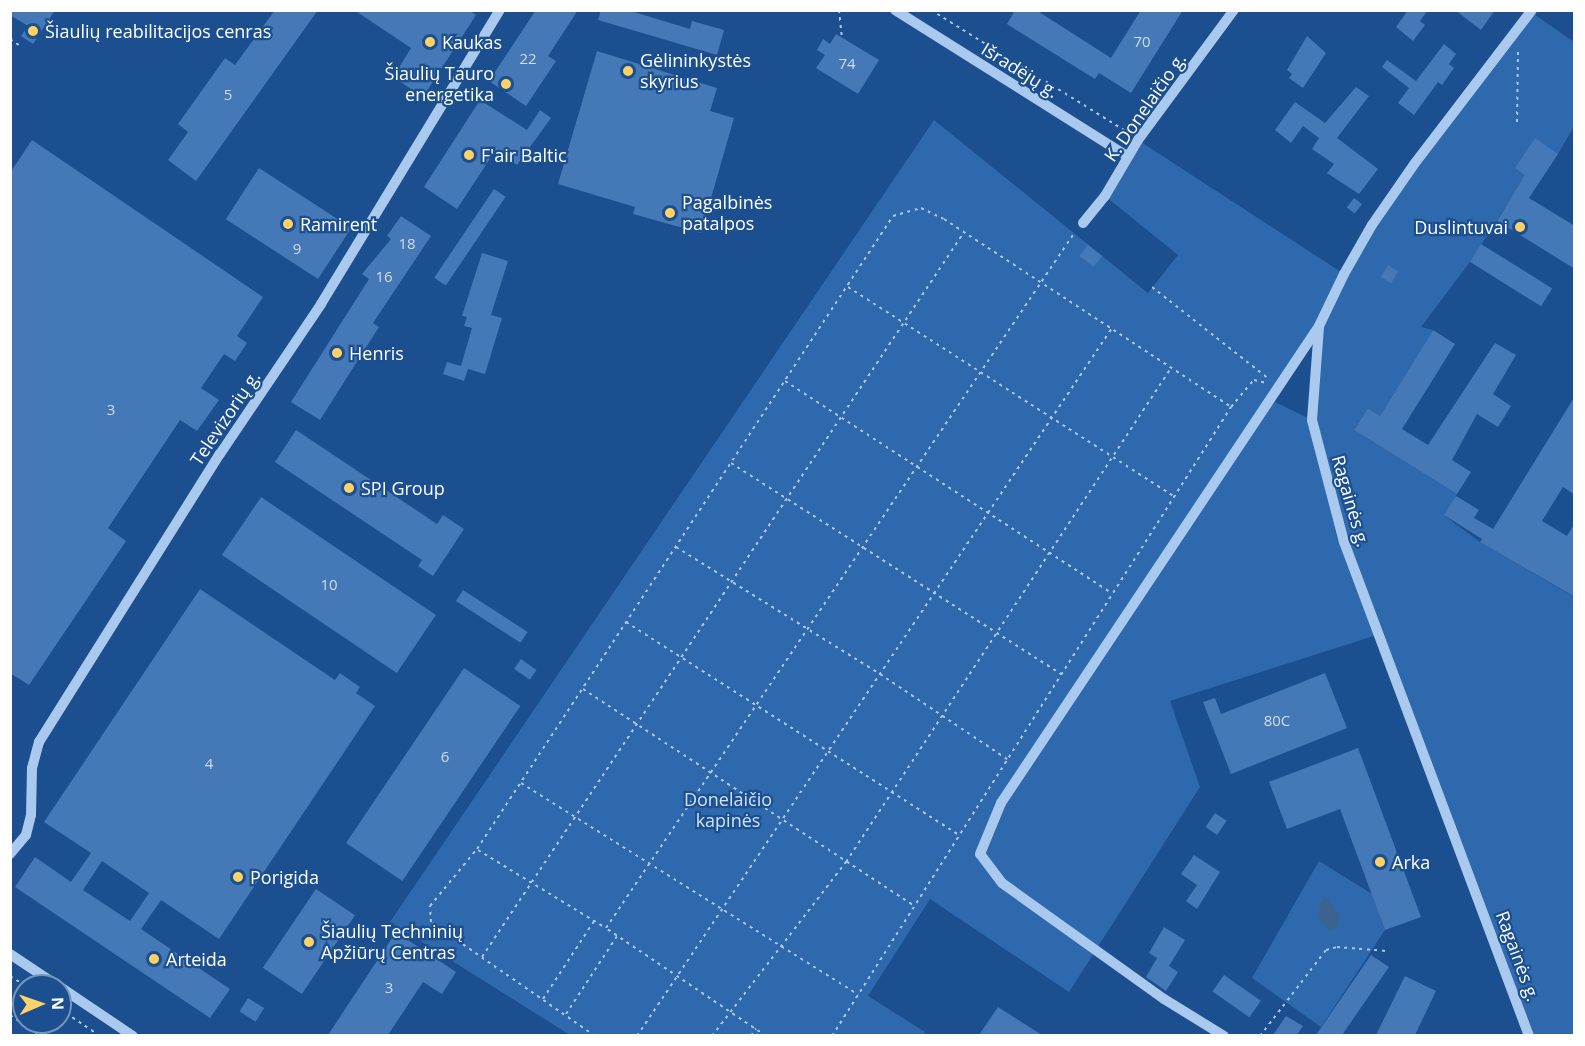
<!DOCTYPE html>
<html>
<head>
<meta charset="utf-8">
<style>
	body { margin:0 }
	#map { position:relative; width:1585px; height:1046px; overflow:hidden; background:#1b4f8f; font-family:"Open Sans",sans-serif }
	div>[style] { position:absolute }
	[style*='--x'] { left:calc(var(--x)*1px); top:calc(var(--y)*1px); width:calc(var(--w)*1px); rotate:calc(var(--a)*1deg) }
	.green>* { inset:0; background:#2e69ad }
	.water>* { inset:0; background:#3c6290 }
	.building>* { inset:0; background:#4478b7; transform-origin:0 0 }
	.path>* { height:2px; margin-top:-1px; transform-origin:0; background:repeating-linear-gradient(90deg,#a9c9ee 0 3px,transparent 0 7.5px) }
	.minor>* { height:10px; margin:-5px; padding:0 5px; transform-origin:5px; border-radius:5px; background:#a9c9ee }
	.dots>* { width:16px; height:16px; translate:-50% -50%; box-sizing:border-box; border:3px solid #1b4f8f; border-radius:50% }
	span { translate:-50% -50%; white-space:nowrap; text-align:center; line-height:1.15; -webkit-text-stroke:4.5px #1b4f8f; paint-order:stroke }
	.number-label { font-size:15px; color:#d0dded }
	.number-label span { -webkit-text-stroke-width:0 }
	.poi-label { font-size:18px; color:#fff }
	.left { translate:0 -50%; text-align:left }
	.right { translate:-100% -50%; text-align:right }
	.street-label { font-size:18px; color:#fff }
	.park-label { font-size:18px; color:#cfe3fa }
	.frame { position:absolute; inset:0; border:12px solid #fff; pointer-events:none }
	.north { position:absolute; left:12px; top:974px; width:60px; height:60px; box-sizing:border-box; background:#1b4f8f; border:2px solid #7695bc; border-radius:50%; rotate:88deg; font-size:16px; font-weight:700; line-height:24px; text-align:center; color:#fff }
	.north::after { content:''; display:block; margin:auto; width:21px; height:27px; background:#ffd166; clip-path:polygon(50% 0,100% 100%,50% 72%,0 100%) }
</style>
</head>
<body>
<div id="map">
	<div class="green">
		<div style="clip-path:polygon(evenodd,1531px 12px,1574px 42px,1574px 126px,1558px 154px,1526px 175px,1470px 262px,1421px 327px,1433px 330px,1380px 416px,1368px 408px,1354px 430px,1457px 494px,1445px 516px,1480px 542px,1574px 597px,1574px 1035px,1529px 1035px,1380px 634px,1170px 701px,1200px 787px,1069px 992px,930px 899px,868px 996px,925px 1032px,923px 1035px,570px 1035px,390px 922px,934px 120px,1148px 293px,1178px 255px,1105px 196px,1138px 140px,1344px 274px,1372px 225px,1531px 12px,1319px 328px,1312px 420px,1271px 400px,1319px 328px)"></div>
		<div style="clip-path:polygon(1319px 861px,1372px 894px,1385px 930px,1321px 1027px,1252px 978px)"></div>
	</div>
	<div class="water">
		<div style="clip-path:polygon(1326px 897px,1340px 915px,1336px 927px,1328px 930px,1318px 917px,1320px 904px)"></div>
	</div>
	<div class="building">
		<div style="clip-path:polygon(10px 10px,55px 10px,33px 44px,21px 36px,28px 26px,10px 15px)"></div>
		<div style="clip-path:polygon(275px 10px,318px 10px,196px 181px,168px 160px,188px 132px,178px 124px,225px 58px,235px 65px)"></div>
		<div style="clip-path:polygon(354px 10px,468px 10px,476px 15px,423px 97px,393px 77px,411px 48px)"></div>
		<div style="clip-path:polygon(536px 10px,578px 10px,548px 56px,556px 61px,526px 106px,489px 81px)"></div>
		<div style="clip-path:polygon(601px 10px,627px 10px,690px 29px,692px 21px,724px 30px,717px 55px,598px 20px)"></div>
		<div style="clip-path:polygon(1015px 10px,1036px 10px,1111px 58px,1141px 10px,1183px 10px,1131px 93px,1099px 73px,1095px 79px,1007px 24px)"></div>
		<div style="clip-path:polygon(1408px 10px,1428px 10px,1420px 21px,1425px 25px,1413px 41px,1396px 27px)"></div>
		<div style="clip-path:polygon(1455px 10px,1495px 10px,1481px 30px)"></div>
		<div style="clip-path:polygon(836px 34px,879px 60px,858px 94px,816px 68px,825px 55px,817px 50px,823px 39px,830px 44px)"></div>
		<div style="clip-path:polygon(1307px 36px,1326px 53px,1303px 88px,1289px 78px,1292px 74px,1287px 70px)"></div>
		<div style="clip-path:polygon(1444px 44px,1456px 54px,1449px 64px,1454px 68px,1442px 85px,1438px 82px,1414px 115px,1398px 103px,1409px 88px,1382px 67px,1387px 60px,1416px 81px)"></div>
		<div style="clip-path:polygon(597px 51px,717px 88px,710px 111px,734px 118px,701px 233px,633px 214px,635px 207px,558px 184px)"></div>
		<div style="clip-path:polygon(1356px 87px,1369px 96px,1337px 138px,1378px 169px,1359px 194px,1327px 173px,1334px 164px,1312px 149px,1319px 138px,1303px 126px,1291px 143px,1275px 130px,1295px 102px,1325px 123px)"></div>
		<div style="clip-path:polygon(480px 100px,527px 130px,540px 110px,551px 118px,517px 165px,495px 151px,457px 209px,424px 187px)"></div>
		<div style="clip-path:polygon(1535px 138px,1558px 154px,1529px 198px,1575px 226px,1575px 269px,1497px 221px,1525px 175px,1515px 168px)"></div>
		<div style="clip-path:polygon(32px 140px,263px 297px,237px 336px,247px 343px,235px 361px,224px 354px,201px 388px,219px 400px,197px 431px,180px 420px,108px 528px,126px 541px,29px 685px,10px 673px,10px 173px)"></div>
		<div style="left:259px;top:168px;width:110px;height:61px;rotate:33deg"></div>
		<div style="left:494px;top:189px;width:14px;height:107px;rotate:34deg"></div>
		<div style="left:1354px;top:198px;width:10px;height:12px;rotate:37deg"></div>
		<div style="clip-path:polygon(401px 216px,431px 236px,373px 323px,379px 327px,320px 420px,291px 402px,369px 279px,362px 274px,391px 239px,387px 236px)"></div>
		<div style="left:1481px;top:244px;width:84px;height:21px;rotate:32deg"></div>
		<div style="left:1088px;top:245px;width:18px;height:14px;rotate:38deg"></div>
		<div style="clip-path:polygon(482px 253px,508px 261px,491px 315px,502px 318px,485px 374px,468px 369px,464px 381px,443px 374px,447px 362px,461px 366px,472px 328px,464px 326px,467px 317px,462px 316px)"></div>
		<div style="left:1388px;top:265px;width:12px;height:14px;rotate:31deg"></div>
		<div style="clip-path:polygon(1433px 330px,1455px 344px,1402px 429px,1428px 445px,1495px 343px,1516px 355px,1493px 394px,1511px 406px,1498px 427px,1477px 414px,1452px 460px,1471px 472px,1457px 494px,1354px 430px,1368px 408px,1380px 416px)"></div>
		<div style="clip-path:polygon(1575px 396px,1575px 495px,1563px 487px,1542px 521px,1567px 536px,1575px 523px,1575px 597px,1480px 542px,1482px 539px,1444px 515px,1456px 496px,1479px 510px,1474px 518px,1493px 529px)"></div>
		<div style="clip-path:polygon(296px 430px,437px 524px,443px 515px,464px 529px,433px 576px,418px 566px,422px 560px,275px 462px)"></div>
		<div style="left:261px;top:497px;width:211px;height:70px;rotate:34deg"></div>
		<div style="clip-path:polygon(evenodd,200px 589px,335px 680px,340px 673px,360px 687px,356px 693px,375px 706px,219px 939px,161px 900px,141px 929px,230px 989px,210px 1018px,15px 887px,35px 857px,71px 882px,91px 853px,44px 822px,200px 589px,102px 861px,149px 893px,130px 921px,83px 890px,102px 861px)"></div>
		<div style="left:463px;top:590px;width:77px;height:13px;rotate:33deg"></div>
		<div style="left:521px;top:659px;width:19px;height:12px;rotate:35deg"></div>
		<div style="left:464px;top:668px;width:68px;height:211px;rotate:34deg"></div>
		<div style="clip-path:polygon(1325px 673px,1347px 728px,1231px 774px,1203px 702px,1215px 698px,1221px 714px)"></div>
		<div style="clip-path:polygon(1358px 748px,1421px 917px,1385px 930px,1340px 809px,1287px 829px,1269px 782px)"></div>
		<div style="left:1215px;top:813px;width:14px;height:17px;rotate:34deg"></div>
		<div style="clip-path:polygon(1194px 855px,1220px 872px,1197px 909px,1186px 901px,1197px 885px,1181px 874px)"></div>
		<div style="left:316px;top:889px;width:47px;height:95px;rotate:34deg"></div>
		<div style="clip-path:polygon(1164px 927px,1185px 940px,1169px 966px,1178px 972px,1166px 991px,1146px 977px,1157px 958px,1149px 953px)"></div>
		<div style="clip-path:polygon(396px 932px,456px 972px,442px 994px,423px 982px,388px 1035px,328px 1035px)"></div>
		<div style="clip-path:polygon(1371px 955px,1389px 967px,1342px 1035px,1316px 1035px)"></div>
		<div style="left:1224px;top:975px;width:45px;height:20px;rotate:35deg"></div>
		<div style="clip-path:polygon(1405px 976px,1436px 991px,1415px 1035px,1376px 1035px)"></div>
		<div style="left:248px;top:998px;width:19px;height:16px;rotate:32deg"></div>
		<div style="clip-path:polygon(998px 1007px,1042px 1035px,979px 1035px)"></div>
		<div style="clip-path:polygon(1286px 1016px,1303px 1026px,1297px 1035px,1273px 1035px)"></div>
	</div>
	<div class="path">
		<div style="--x:839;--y:10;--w:27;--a:84"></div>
		<div style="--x:931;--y:10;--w:234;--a:31.9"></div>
		<div style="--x:10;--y:39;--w:14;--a:34"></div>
		<div style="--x:1517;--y:122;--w:73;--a:-89.2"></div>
		<div style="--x:848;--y:287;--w:387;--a:32.7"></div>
		<div style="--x:1152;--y:287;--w:150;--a:38.2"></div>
		<div style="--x:785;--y:381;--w:390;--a:33"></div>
		<div style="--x:731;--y:463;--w:392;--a:32.6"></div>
		<div style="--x:676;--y:547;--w:240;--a:31.9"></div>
		<div style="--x:880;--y:674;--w:153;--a:33.8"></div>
		<div style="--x:626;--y:622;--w:395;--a:32.6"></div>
		<div style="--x:583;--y:689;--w:396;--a:33.2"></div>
		<div style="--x:521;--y:783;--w:398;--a:32.1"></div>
		<div style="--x:478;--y:850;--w:150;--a:31.4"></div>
		<div style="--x:482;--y:957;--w:871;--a:-56.38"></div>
		<div style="--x:10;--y:976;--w:19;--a:32"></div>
		<div style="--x:543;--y:999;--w:93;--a:-56.8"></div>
		<div style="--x:60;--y:1009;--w:48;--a:34"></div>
		<div style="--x:566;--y:1014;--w:93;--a:-56.8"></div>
		<div style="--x:10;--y:1015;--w:37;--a:34"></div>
		<div style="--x:44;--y:1036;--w:17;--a:-57"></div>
		<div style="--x:595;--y:1036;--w:200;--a:-145.2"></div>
		<div style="--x:431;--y:922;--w:16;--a:-94"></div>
		<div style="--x:430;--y:906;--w:74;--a:-50.5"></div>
		<div style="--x:477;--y:849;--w:757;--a:-56.69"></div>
		<div style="--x:893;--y:216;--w:29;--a:-16"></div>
		<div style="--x:921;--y:208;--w:25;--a:26"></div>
		<div style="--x:944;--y:219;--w:343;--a:33.2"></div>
		<div style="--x:637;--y:1036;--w:853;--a:-56.14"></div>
		<div style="--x:712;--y:1036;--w:220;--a:-52.4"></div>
		<div style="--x:846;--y:862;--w:591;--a:-56.66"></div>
		<div style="--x:751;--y:1036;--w:9;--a:-58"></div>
		<div style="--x:766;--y:1036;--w:193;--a:-146"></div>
		<div style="--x:606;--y:928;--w:839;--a:-56.03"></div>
		<div style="--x:832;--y:1036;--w:745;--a:-57.61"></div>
		<div style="--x:1231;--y:407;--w:35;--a:-50"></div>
		<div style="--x:1254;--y:380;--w:13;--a:13"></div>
		<div style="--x:1260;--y:1036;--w:108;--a:-52.5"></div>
		<div style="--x:1326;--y:950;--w:11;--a:-15"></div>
		<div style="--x:1337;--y:947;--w:50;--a:4.6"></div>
	</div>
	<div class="minor">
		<div style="--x:895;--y:10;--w:275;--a:32.2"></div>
		<div style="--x:1083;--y:223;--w:35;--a:-51"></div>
		<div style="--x:1105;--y:196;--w:65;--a:-59.5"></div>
		<div style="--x:1138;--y:140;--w:162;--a:-53.6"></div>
		<div style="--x:10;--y:854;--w:25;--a:-50"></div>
		<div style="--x:26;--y:835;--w:21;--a:-76"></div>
		<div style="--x:31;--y:815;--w:47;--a:-88.8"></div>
		<div style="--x:32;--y:768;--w:27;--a:-75"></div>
		<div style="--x:39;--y:742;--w:340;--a:-57.9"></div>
		<div style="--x:220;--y:454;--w:181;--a:-56"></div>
		<div style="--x:321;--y:304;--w:344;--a:-58.7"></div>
		<div style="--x:10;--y:954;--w:58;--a:33.7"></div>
		<div style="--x:60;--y:987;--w:88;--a:33.9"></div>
		<div style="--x:1224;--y:1036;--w:70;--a:-148.3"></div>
		<div style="--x:1164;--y:999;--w:199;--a:-144.4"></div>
		<div style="--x:1002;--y:883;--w:36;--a:-127"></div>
		<div style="--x:980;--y:854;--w:55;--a:-67.6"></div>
		<div style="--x:1001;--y:803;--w:570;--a:-56.31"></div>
		<div style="--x:1529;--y:1036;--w:528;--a:-110.53"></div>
		<div style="--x:1344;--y:542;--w:126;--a:-104.7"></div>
		<div style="--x:1312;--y:420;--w:94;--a:-85.7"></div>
		<div style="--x:1319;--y:326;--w:58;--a:-64.3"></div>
		<div style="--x:1344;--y:274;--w:56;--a:-60.3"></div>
		<div style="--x:1372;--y:225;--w:75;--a:-55.3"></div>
		<div style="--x:1415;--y:163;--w:193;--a:-52.6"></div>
	</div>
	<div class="dots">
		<div style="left:33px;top:31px;background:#ffd166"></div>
		<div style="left:430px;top:42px;background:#ffd166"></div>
		<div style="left:628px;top:71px;background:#ffd166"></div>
		<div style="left:506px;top:84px;background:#ffd166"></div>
		<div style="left:469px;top:155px;background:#ffd166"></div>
		<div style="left:670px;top:213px;background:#ffd166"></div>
		<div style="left:288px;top:224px;background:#ffd166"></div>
		<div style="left:1520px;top:227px;background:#ffd166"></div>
		<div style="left:337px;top:353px;background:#ffd166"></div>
		<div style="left:349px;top:488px;background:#ffd166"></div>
		<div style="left:1380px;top:862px;background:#ffd166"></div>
		<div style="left:238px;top:877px;background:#ffd166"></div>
		<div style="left:309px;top:942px;background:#ffd166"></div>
		<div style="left:154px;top:959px;background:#ffd166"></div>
	</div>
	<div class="number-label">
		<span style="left:1142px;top:42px">70</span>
		<span style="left:528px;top:59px">22</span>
		<span style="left:847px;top:64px">74</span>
		<span style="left:228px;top:95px">5</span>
		<span style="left:407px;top:244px">18</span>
		<span style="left:297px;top:249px">9</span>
		<span style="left:384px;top:277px">16</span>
		<span style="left:111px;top:410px">3</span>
		<span style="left:329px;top:585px">10</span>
		<span style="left:1277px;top:721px">80C</span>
		<span style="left:445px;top:757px">6</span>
		<span style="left:209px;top:764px">4</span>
		<span style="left:389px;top:988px">3</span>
	</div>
	<div class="poi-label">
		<span class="left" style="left:45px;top:31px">Šiaulių reabilitacijos cenras</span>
		<span class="left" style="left:442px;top:42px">Kaukas</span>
		<span class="left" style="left:640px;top:71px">Gėlininkystės<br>skyrius</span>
		<span class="right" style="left:494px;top:84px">Šiaulių Tauro<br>energetika</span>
		<span class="left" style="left:481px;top:155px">F'air Baltic</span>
		<span class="left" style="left:682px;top:213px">Pagalbinės<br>patalpos</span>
		<span class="left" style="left:300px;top:224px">Ramirent</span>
		<span class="right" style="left:1508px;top:227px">Duslintuvai</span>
		<span class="left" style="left:349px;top:353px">Henris</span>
		<span class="left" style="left:361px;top:488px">SPI Group</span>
		<span class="left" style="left:1392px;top:862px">Arka</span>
		<span class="left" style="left:250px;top:877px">Porigida</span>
		<span class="left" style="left:321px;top:942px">Šiaulių Techninių<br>Apžiūrų Centras</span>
		<span class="left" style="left:166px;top:959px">Arteida</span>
	</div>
	<div class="street-label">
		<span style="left:1020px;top:70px;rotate:32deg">Išradėjų g.</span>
		<span style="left:1145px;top:107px;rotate:-55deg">K. Donelaičio g.</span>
		<span style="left:225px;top:418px;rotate:-56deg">Televizorių g.</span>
		<span style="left:1351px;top:501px;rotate:74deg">Ragainės g.</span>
		<span style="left:1518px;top:956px;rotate:70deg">Ragainės g.</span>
	</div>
	<div class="park-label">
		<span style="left:728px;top:810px">Donelaičio<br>kapinės</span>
	</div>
	<div class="frame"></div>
	<div class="north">N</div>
</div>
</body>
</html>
